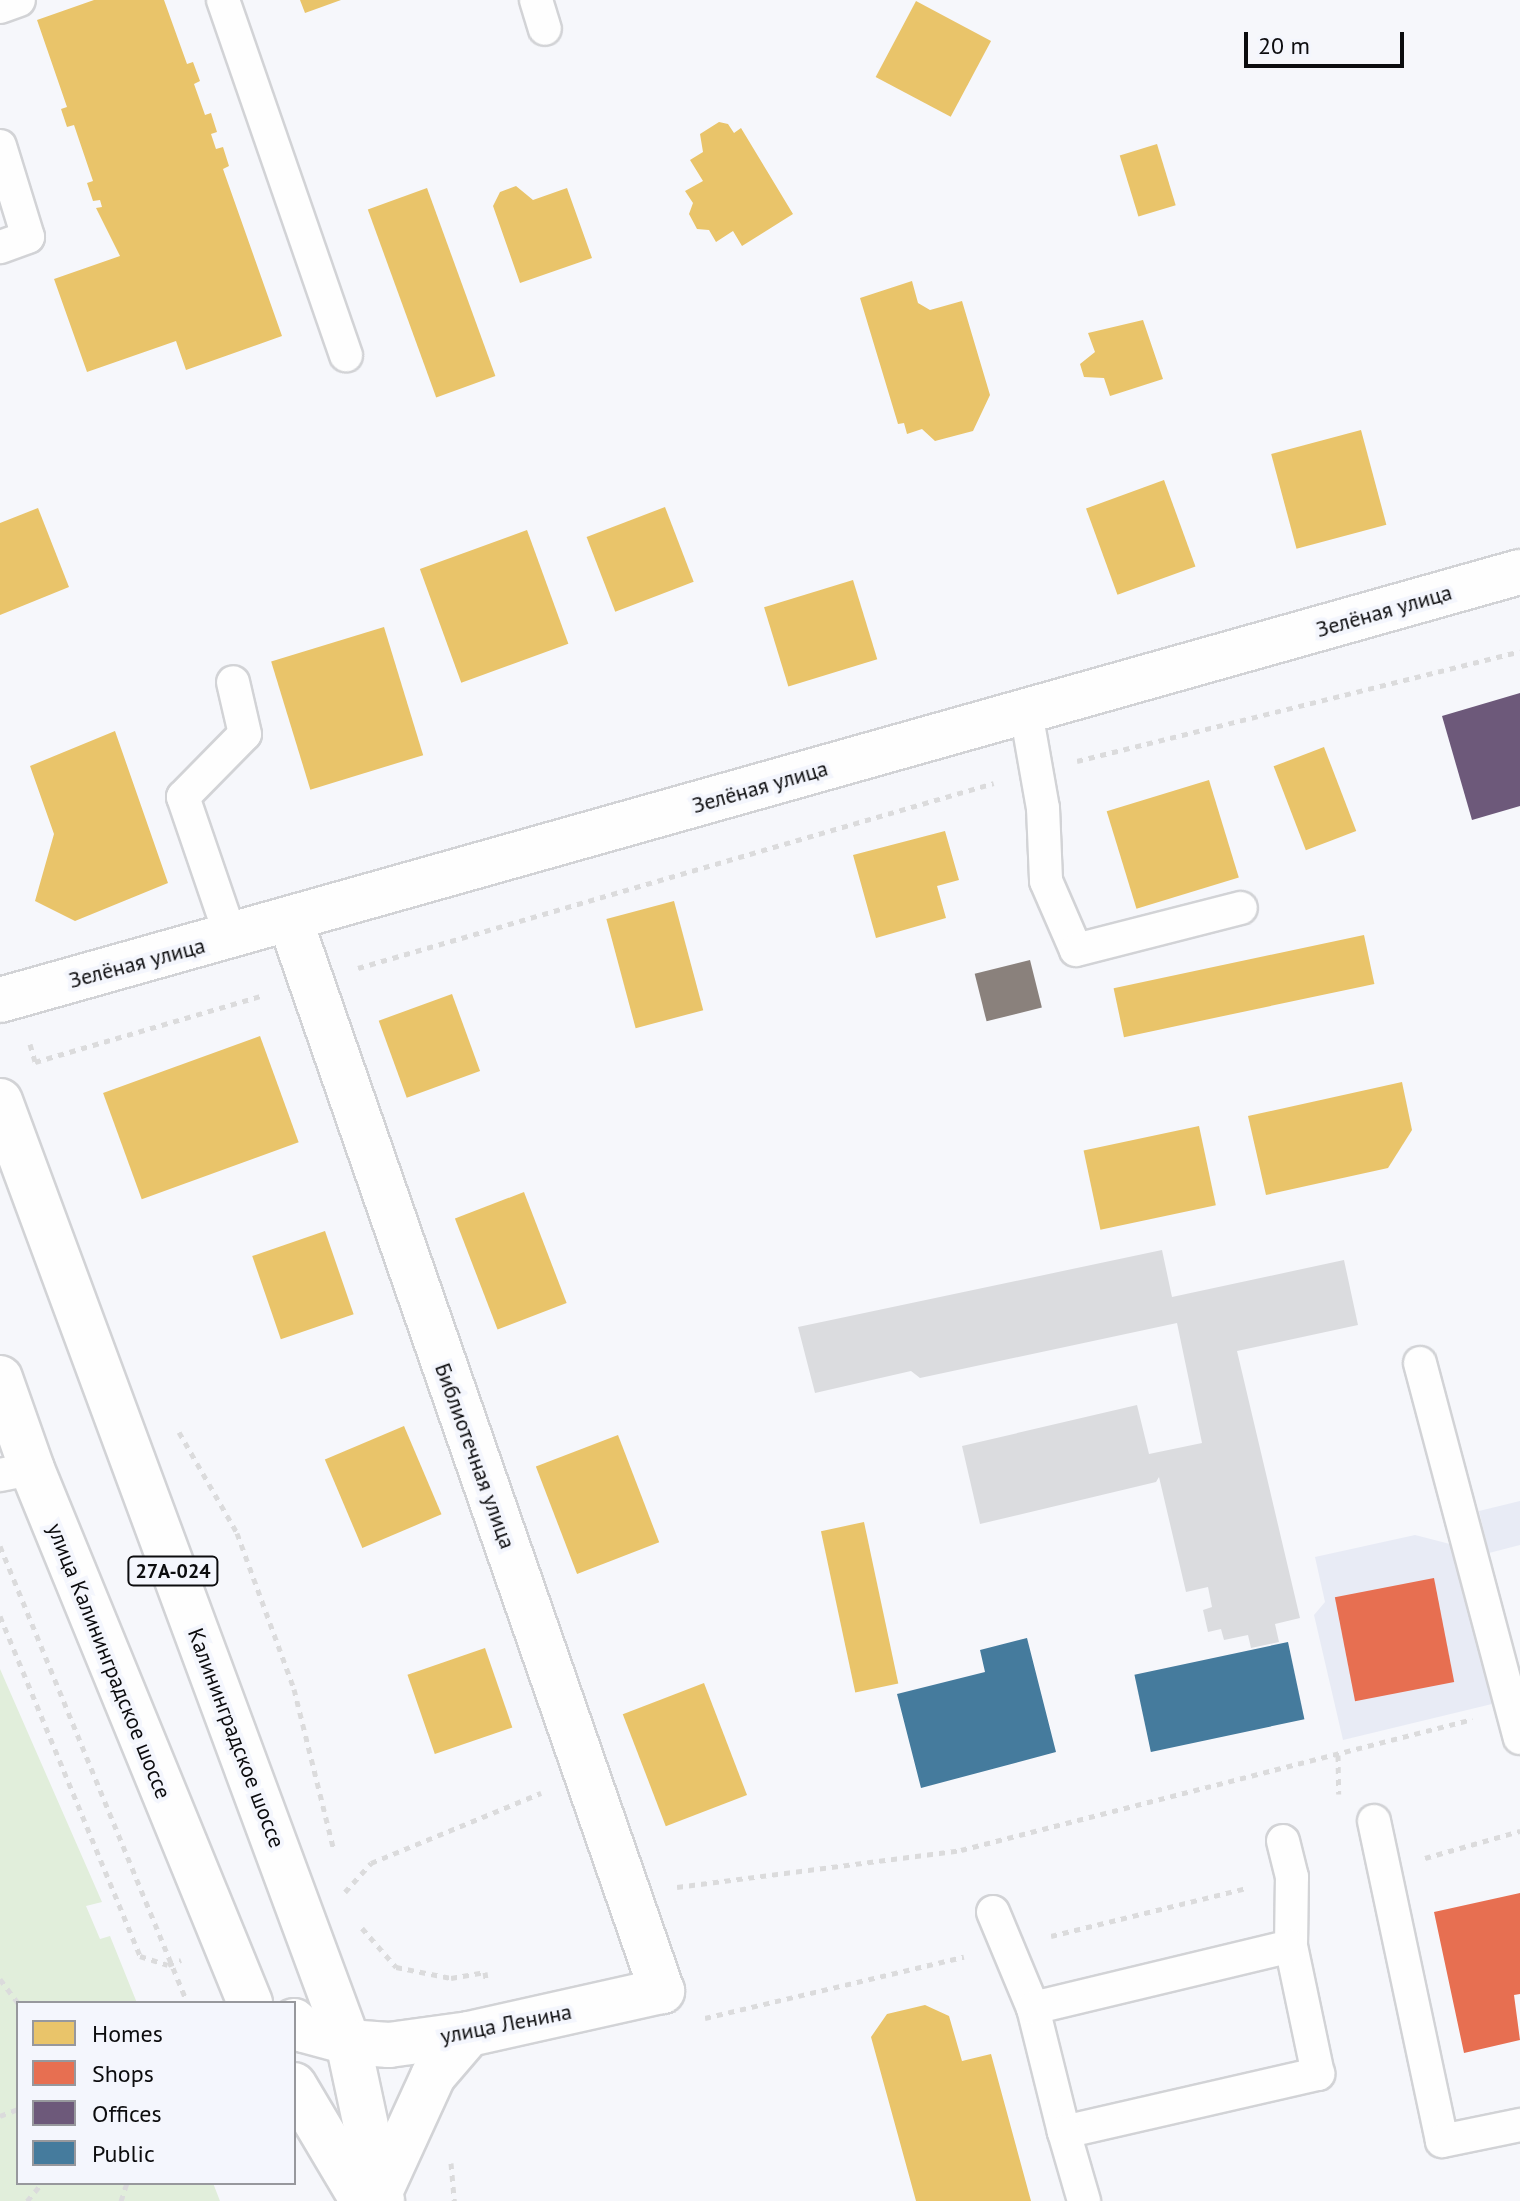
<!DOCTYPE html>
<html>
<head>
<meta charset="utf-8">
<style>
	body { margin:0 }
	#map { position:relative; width:1520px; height:2201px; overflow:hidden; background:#f6f7fb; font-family:"PT Sans",sans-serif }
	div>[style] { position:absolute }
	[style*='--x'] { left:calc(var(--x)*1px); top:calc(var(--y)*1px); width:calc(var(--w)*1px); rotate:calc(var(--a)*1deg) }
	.built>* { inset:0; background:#e8ebf5 }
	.green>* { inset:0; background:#e1eedb }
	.homes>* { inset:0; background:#e9c46a; transform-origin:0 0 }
	.shops>* { inset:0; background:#e76f51; transform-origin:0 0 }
	.offices>* { inset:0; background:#6d597a }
	.public>* { inset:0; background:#457b9d; transform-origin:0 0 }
	.industry>* { inset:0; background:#8a817c; transform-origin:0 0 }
	.building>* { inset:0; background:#dbdcdf }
	.path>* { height:5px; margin-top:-2.5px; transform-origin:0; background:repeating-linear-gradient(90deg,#dbdbdc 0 6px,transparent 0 12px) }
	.roads { filter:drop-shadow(2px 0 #d2d3d6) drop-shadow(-2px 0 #d2d3d6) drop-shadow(0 2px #d2d3d6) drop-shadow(0 -2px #d2d3d6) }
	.lane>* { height:32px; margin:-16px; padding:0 16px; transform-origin:16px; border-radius:16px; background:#fefefe }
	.street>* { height:44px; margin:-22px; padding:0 22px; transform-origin:22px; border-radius:22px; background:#fefefe }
	.secondary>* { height:44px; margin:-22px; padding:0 22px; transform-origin:22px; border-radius:22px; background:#fefefe }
	.primary>* { height:44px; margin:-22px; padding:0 22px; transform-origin:22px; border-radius:22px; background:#fefefe }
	span { translate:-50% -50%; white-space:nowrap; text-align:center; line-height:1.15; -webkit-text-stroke:8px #f4f6fd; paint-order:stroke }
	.shield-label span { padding:2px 6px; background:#f4f6fd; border:2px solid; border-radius:6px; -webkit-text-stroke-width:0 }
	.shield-label { font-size:20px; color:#0c0c0e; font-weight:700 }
	.street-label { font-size:22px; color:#0c0c0e }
	.legend { position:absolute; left:16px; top:2001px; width:280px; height:184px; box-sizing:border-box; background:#f4f6fd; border:2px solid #97989d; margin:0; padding:10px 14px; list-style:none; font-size:24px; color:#0c0c0e }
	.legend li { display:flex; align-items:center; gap:16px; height:40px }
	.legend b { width:40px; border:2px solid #97989d }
	.scale { position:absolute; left:1244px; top:32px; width:160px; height:36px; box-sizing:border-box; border:4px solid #0c0c0e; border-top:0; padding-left:10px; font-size:24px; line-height:28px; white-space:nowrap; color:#0c0c0e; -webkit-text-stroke:6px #f4f6fd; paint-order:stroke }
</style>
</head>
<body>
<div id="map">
	<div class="built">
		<div style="clip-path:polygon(1520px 1501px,1520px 1545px,1489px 1553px,1479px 1511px)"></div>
		<div style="clip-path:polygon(1415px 1535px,1450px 1544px,1492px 1704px,1343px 1740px,1314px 1615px,1325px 1602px,1315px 1557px)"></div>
	</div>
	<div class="green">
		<div style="clip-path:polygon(0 1669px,102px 1902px,86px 1906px,100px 1939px,110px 1936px,137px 2003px,18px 2003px,18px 2183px,213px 2183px,220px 2201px,0 2201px)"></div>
	</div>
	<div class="homes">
		<div style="clip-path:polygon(94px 0,164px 0,187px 64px,193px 62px,200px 81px,194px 84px,205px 115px,211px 113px,217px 132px,211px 134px,216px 149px,223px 147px,229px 166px,223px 169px,282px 336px,186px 370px,176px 341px,87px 372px,54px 279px,120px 256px,96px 208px,102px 207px,100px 200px,93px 201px,87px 183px,93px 181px,74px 125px,67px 127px,61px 109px,67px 107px,37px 20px)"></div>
		<div style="clip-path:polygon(300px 0,341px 0,305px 13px)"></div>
		<div style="left:916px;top:1px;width:85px;height:86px;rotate:28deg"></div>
		<div style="clip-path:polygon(719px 122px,728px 124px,734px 133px,741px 128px,793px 214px,742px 246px,733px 231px,716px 242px,709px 230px,697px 229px,689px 214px,693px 203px,685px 191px,703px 181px,690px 160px,703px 152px,700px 134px)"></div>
		<div style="left:1157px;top:144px;width:64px;height:39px;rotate:73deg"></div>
		<div style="clip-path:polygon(516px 186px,533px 200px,567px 188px,592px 258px,520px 283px,493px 206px,500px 192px)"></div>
		<div style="left:427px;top:188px;width:200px;height:63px;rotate:70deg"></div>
		<div style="clip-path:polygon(912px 281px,918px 303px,930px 310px,962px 301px,990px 395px,973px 431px,935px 441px,922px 429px,907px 434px,904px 423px,898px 424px,860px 298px)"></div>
		<div style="clip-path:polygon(1143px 320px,1163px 379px,1110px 396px,1104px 378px,1084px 377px,1080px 364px,1095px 352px,1088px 333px)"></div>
		<div style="left:1361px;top:430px;width:98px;height:93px;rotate:75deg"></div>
		<div style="left:1164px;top:480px;width:92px;height:83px;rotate:70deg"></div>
		<div style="left:665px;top:507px;width:80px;height:84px;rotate:69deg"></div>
		<div style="clip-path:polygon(38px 508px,69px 587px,0 615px,0 523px)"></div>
		<div style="left:527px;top:530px;width:121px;height:114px;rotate:70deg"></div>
		<div style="left:853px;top:580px;width:83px;height:93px;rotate:73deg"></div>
		<div style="left:384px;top:627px;width:134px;height:118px;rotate:73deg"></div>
		<div style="clip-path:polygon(115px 731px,168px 883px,75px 921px,35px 901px,54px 834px,30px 766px)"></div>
		<div style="left:1324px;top:747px;width:90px;height:54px;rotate:69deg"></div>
		<div style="left:1209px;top:780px;width:102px;height:107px;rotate:73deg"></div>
		<div style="clip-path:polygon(945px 831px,959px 880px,937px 886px,946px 918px,876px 938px,853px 855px)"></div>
		<div style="left:674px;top:901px;width:113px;height:70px;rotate:75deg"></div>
		<div style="left:1364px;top:935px;width:50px;height:256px;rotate:78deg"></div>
		<div style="left:452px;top:994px;width:82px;height:78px;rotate:70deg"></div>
		<div style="left:260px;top:1036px;width:113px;height:167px;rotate:70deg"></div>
		<div style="clip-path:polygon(1402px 1082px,1412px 1130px,1388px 1168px,1266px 1195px,1248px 1116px)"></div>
		<div style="left:1199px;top:1126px;width:81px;height:118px;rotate:78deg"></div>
		<div style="left:524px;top:1192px;width:119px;height:74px;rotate:69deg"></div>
		<div style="left:325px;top:1231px;width:88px;height:77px;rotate:71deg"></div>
		<div style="left:404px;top:1426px;width:96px;height:86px;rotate:67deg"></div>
		<div style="left:618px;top:1435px;width:115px;height:88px;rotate:69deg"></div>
		<div style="left:864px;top:1522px;width:165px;height:44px;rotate:78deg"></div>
		<div style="left:485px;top:1648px;width:84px;height:82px;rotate:71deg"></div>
		<div style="left:704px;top:1683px;width:120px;height:87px;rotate:69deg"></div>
		<div style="clip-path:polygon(925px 2005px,949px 2016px,962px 2061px,991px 2054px,1031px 2201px,916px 2201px,871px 2037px,887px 2014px)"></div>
	</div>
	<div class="shops">
		<div style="left:1434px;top:1578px;width:106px;height:101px;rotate:79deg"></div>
		<div style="clip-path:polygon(1520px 1893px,1520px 1994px,1514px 1995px,1520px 2040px,1464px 2053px,1434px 1912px)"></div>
	</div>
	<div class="offices">
		<div style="clip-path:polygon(1520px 693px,1520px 806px,1472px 820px,1442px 716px)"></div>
	</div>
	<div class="public">
		<div style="clip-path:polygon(1027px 1638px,1056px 1752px,921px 1788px,897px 1694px,985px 1672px,980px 1650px)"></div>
		<div style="left:1288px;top:1642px;width:79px;height:157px;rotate:78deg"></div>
	</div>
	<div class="industry">
		<div style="left:1030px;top:960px;width:49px;height:57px;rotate:76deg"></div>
	</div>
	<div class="building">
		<div style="clip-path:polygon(1162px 1250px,1172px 1297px,1344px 1260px,1358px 1325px,1237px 1351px,1300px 1618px,1275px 1624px,1279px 1642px,1251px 1648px,1248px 1635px,1224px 1640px,1221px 1629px,1208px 1632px,1203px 1610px,1212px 1607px,1208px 1587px,1186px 1592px,1159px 1477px,1156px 1482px,980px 1524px,962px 1446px,1137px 1405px,1149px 1454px,1202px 1443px,1177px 1323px,920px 1378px,911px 1371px,815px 1393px,798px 1327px)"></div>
	</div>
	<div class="path">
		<div style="--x:1077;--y:761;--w:456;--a:-13.9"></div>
		<div style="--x:358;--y:968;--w:662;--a:-16.22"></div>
		<div style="--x:30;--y:1044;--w:22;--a:74"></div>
		<div style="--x:35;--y:1062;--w:239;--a:-16.3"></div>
		<div style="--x:179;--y:1432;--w:116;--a:60.1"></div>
		<div style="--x:237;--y:1533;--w:166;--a:69.9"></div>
		<div style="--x:294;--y:1689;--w:167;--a:76.1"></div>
		<div style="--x:0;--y:1546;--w:494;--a:67.7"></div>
		<div style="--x:0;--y:1616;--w:368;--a:67.6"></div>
		<div style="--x:140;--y:1956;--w:29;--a:18"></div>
		<div style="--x:168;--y:1965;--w:14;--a:-21"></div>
		<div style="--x:1338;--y:1755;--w:39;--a:89"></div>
		<div style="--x:1425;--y:1858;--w:99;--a:-15.9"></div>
		<div style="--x:677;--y:1887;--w:286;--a:-7.4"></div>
		<div style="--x:961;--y:1850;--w:528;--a:-14.35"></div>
		<div style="--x:345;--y:1892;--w:39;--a:-48"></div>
		<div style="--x:371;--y:1863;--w:184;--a:-22.4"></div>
		<div style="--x:362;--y:1928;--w:52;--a:48.9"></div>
		<div style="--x:396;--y:1967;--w:56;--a:11.3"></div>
		<div style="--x:451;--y:1978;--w:35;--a:-10"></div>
		<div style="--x:485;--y:1972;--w:7;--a:82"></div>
		<div style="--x:1051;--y:1936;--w:202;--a:-13.8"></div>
		<div style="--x:0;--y:1979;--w:30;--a:53"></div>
		<div style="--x:705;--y:2018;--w:266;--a:-13.3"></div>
		<div style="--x:0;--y:2116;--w:19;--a:-21"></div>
		<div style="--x:451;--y:2163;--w:38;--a:85"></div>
		<div style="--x:27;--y:2201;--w:23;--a:-50"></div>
		<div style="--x:121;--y:2201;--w:19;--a:-72"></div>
	</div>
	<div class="roads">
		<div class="lane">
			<div style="--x:223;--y:0;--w:376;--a:70.9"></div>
			<div style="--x:536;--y:0;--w:30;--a:73"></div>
			<div style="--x:0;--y:7;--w:20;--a:-20"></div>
			<div style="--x:0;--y:146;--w:95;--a:72.9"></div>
			<div style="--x:28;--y:237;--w:30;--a:160"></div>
			<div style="--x:1026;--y:712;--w:97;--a:80"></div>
			<div style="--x:1043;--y:808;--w:73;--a:87.6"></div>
			<div style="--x:1046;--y:881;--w:75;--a:66.5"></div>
			<div style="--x:1076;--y:950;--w:170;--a:-14.3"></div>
			<div style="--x:231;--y:937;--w:148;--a:-108.9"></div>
			<div style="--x:183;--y:797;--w:88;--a:-45.5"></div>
			<div style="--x:245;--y:734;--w:53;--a:-103"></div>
			<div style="--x:1420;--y:1363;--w:388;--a:75.1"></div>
			<div style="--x:0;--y:1475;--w:33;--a:-11"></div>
			<div style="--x:1374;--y:1821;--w:327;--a:78"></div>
			<div style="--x:1442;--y:2141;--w:80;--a:-11.6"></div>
			<div style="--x:993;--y:1912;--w:104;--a:67.4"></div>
			<div style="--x:1033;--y:2008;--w:128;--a:76"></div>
			<div style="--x:1064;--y:2132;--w:261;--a:-12.9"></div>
			<div style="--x:1318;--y:2074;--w:131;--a:-101.9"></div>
			<div style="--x:1291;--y:1946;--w:69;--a:-89.2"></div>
			<div style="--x:1292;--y:1877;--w:37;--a:-104"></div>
			<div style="--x:1033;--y:2008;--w:265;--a:-13.5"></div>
			<div style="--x:1064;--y:2132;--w:72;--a:73.8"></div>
		</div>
		<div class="street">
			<div style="--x:290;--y:920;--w:1134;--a:70.85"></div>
		</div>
		<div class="secondary">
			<div style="--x:0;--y:1000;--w:1579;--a:-15.73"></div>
			<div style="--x:348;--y:2042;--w:41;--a:4.2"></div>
			<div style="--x:389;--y:2045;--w:81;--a:-7.8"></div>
			<div style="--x:469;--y:2034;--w:198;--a:-12.6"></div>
			<div style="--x:380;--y:2192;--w:128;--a:-65.4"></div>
			<div style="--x:433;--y:2076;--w:55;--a:-49.4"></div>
		</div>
		<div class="primary">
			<div style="--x:0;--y:1101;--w:1003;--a:69.7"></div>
			<div style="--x:348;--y:2042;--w:163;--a:77.9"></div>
			<div style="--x:0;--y:1378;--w:96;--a:70.6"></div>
			<div style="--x:32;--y:1469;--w:577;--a:67.79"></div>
			<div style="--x:294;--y:2021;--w:13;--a:42"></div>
			<div style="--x:304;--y:2030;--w:46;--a:15.3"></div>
			<div style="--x:294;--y:2085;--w:135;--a:59.3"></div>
		</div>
	</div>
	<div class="shield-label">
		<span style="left:173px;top:1571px">27А-024</span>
	</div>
	<div class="street-label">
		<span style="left:1384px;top:611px;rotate:-16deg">Зелёная улица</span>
		<span style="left:760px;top:787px;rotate:-16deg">Зелёная улица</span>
		<span style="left:137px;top:963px;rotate:-15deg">Зелёная улица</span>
		<span style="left:475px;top:1456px;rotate:70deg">Библиотечная улица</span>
		<span style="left:109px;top:1661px;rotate:68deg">улица Калининградское шоссе</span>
		<span style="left:236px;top:1738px;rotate:69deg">Калининградское шоссе</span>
		<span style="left:506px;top:2024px;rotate:-11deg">улица Ленина</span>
	</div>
	<ul class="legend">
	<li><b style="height:22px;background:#e9c46a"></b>Homes</li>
	<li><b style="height:22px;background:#e76f51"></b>Shops</li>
	<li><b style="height:22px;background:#6d597a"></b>Offices</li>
	<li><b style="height:22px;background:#457b9d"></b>Public</li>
	</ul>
	<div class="scale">20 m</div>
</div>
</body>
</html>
